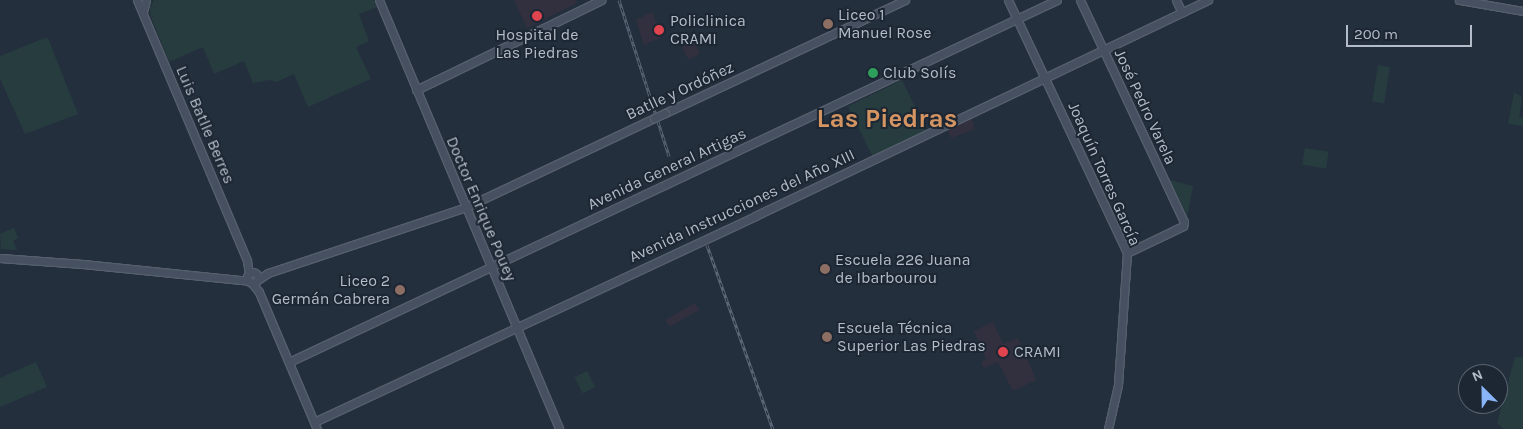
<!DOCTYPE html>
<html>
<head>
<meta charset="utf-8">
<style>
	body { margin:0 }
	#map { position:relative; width:1523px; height:429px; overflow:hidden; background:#242f3e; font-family:Karla,sans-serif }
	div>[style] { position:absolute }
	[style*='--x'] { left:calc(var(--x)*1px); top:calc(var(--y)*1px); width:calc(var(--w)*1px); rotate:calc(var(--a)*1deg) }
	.medical>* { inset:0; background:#32303f; transform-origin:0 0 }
	.green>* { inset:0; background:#263c3f; transform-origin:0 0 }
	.roads { filter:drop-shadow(1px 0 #565f6c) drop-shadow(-1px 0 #565f6c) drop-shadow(0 1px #565f6c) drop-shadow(0 -1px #565f6c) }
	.secondary>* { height:7px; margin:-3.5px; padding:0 3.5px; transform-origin:3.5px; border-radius:3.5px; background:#465061 }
	.secondary>.ring { margin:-3.5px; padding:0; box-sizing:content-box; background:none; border:7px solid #465061; border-radius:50% }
	.rail>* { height:3px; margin-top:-1.5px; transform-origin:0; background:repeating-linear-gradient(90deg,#1d2633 0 4px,#5a6575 0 8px); box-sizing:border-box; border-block:1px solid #5a6575 }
	.bridges { filter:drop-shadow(1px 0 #565f6c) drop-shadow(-1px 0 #565f6c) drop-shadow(0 1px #565f6c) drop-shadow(0 -1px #565f6c) }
	.secondary-bridge>* { height:7px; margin:-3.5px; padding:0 3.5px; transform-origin:3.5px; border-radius:3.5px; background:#465061 }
	.dots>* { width:14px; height:14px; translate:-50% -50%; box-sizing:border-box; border:2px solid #1d2633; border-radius:50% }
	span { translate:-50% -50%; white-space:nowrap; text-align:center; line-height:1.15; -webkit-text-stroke:4px #1d2633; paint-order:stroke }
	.poi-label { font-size:16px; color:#b4bcc9 }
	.left { translate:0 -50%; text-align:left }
	.right { translate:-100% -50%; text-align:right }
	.street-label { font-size:16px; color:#b4bcc9 }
	.town-label { font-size:26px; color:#d59563; font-weight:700 }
	.north { position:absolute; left:1458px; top:364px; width:50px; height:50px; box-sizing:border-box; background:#1d2633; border:1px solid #59626f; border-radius:50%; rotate:337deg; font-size:14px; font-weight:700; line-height:20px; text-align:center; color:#b4bcc9 }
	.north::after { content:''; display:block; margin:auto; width:18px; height:22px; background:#8ab4f8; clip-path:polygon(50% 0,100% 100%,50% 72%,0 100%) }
	.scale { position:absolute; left:1346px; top:25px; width:126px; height:22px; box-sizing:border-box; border:2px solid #b4bcc9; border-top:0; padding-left:6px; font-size:15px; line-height:18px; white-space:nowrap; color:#b4bcc9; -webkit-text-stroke:4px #1d2633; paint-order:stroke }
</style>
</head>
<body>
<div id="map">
	<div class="medical">
		<div style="clip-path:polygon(514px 0,576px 0,577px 3px,527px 28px)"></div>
		<div style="clip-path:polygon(652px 12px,662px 37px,644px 45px,636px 20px)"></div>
		<div style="left:691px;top:35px;width:21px;height:13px;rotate:65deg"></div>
		<div style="clip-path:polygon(971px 118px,975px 129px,951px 138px,947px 129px)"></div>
		<div style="left:695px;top:303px;width:8px;height:34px;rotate:60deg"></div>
		<div style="clip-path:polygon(993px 322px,1003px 344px,1018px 338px,1036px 380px,1013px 391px,998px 362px,984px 368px,981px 362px,986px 359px,974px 331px)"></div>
	</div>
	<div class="green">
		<div style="clip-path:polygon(154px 0,374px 0,377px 7px,359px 14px,369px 41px,356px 47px,371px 79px,308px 107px,294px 74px,276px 82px,270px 80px,253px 83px,244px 61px,214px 74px,203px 47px,169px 62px,151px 17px,150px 8px)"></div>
		<div style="clip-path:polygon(45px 38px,48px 38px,78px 114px,25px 134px,0 79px,0 56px)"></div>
		<div style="left:1378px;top:65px;width:12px;height:37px;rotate:9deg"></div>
		<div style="left:902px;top:80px;width:58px;height:60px;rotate:64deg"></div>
		<div style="clip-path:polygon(1514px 92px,1522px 97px,1519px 117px,1523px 118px,1523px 126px,1508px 124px)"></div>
		<div style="left:1305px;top:148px;width:24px;height:17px;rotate:9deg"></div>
		<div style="clip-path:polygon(1171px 180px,1193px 186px,1187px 218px,1170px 182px)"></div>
		<div style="clip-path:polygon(14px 228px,18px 238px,13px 241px,17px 250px,1px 249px,0 234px)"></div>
		<div style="clip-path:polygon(1515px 357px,1523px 357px,1523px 429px,1504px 429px,1497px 423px)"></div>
		<div style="clip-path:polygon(36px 362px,47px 387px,0 407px,0 378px)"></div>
		<div style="left:587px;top:371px;width:18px;height:14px;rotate:63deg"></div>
	</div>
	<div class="roads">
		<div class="secondary">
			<div style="--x:137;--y:0;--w:283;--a:67.1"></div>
			<div style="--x:247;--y:261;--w:13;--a:81"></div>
			<div style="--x:379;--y:0;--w:465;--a:67.2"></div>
			<div style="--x:1008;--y:0;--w:280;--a:64.8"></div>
			<div style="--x:1127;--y:253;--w:132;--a:93.9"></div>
			<div style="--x:1118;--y:385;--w:45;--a:102.8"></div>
			<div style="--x:1080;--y:0;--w:245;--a:64.9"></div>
			<div style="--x:1184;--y:222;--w:4;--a:104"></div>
			<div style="--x:1183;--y:226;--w:62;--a:154.3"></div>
			<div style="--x:1176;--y:0;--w:14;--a:65"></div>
			<div style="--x:1459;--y:0;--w:65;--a:9.8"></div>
			<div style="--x:143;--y:12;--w:12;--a:-76"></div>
			<div style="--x:416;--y:90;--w:206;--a:-25.9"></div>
			<div style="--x:665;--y:113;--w:265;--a:-25.2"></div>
			<div style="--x:0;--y:258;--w:83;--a:4.1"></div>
			<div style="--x:83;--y:264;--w:167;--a:5.8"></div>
			<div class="ring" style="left:247.5px;top:272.5px;width:4px;height:4px"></div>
			<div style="--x:259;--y:279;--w:11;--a:-34"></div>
			<div style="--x:268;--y:273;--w:209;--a:-18.4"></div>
			<div style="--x:466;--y:207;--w:208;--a:-25.3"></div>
			<div style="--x:252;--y:283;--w:11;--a:52"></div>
			<div style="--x:259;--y:292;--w:149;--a:67.1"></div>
			<div style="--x:289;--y:362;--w:849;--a:-25.24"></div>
			<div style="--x:314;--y:422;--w:487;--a:-25"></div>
			<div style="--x:755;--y:216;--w:502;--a:-25.49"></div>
		</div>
	</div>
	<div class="rail">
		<div style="--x:619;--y:0;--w:164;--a:72.2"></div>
		<div style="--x:707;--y:245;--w:195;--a:70.3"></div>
	</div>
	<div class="bridges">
		<div class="secondary-bridge">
			<div style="--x:654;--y:118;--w:12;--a:-24"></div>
		</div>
	</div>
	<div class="dots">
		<div style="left:537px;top:16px;background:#e0444e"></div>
		<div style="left:828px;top:24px;background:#8d6e63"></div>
		<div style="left:659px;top:30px;background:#e0444e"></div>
		<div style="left:873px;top:73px;background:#2e9e5b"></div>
		<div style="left:825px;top:269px;background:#8d6e63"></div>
		<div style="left:400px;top:290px;background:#8d6e63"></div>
		<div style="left:827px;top:337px;background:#8d6e63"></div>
		<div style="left:1003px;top:352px;background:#e0444e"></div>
	</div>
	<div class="poi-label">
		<span class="left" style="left:838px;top:24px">Liceo 1<br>Manuel Rose</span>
		<span class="left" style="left:670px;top:30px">Policlinica<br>CRAMI</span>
		<span style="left:537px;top:44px">Hospital de<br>Las Piedras</span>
		<span class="left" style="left:883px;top:73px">Club Solís</span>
		<span class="left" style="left:835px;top:269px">Escuela 226 Juana<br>de Ibarbourou</span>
		<span class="right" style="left:390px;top:290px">Liceo 2<br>Germán Cabrera</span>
		<span class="left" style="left:837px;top:337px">Escuela Técnica<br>Superior Las Piedras</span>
		<span class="left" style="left:1014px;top:352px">CRAMI</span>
	</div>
	<div class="street-label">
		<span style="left:680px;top:91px;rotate:-25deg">Batlle y Ordóñez</span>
		<span style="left:1145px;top:107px;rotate:65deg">José Pedro Varela</span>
		<span style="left:205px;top:125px;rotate:67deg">Luis Batlle Berres</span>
		<span style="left:667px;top:169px;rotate:-25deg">Avenida General Artigas</span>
		<span style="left:1104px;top:174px;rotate:66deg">Joaquín Torres García</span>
		<span style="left:742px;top:206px;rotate:-25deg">Avenida Instrucciones del Año XIII</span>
		<span style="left:481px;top:209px;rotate:67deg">Doctor Enrique Pouey</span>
	</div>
	<div class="town-label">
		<span style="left:887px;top:119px">Las Piedras</span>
	</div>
	<div class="north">N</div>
	<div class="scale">200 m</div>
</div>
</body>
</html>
